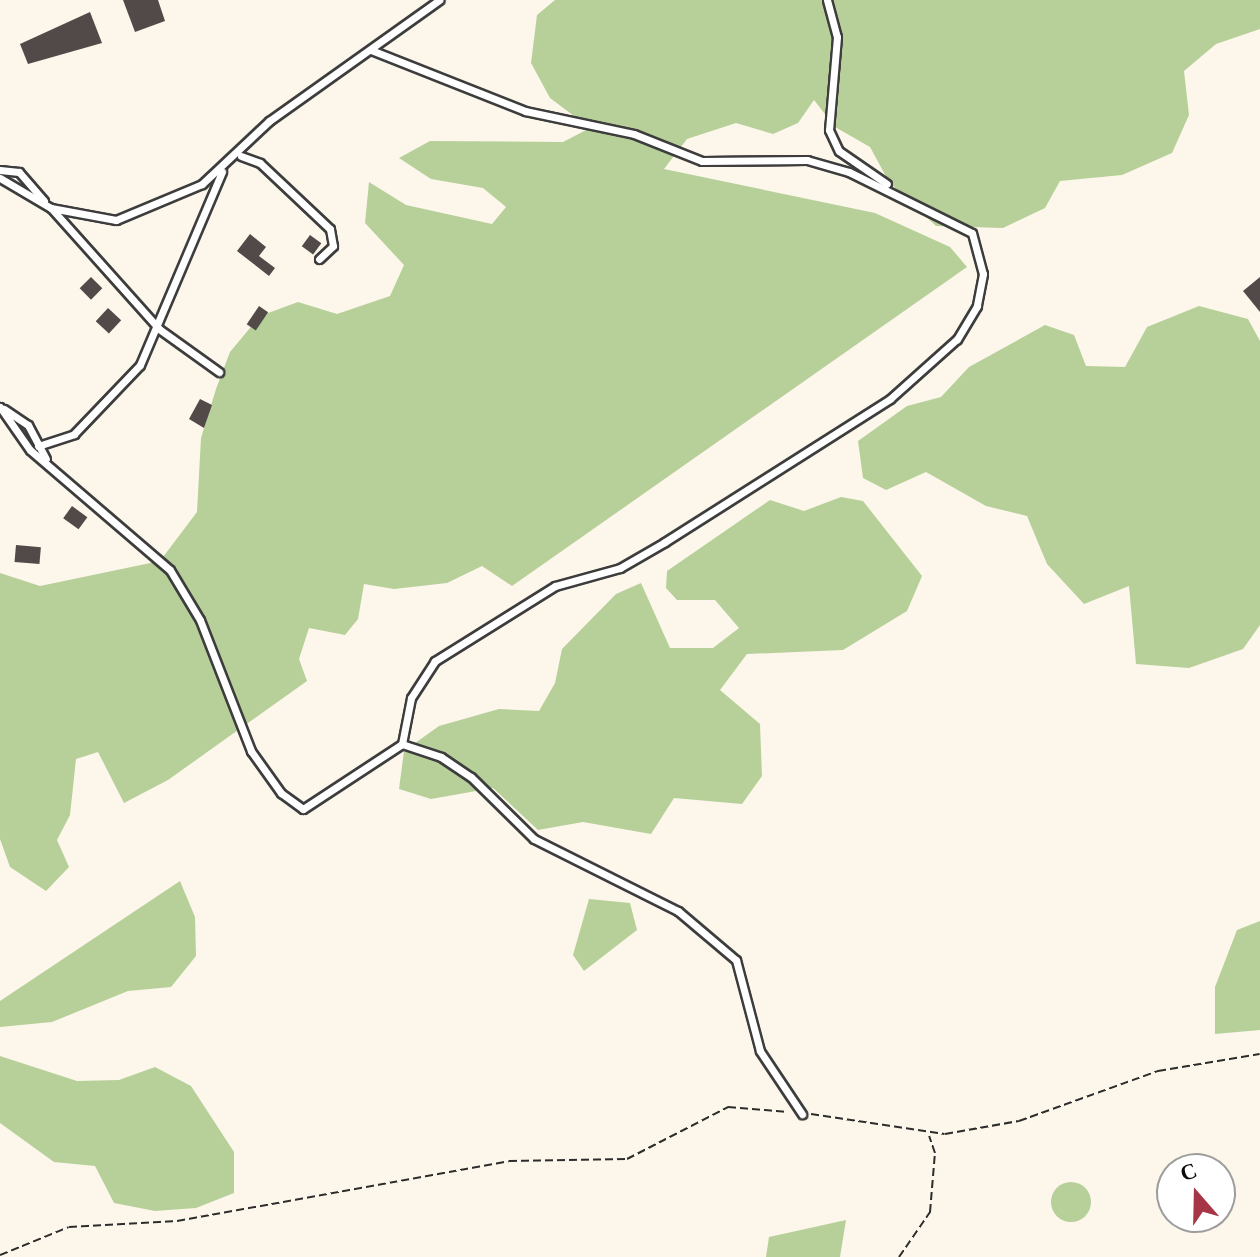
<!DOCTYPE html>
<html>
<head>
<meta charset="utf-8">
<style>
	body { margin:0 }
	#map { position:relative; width:1260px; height:1257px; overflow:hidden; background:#fcf7ea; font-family:"Crimson Pro",serif }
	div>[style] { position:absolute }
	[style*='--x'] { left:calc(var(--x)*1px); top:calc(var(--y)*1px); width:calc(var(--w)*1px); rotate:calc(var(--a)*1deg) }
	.forest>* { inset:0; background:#b7d09a }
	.round { border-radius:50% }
	.building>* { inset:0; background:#514a48; transform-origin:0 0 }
	.path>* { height:2px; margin-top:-1px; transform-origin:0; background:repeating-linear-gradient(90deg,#2c2c2c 0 8px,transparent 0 12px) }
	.roads { filter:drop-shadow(2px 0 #3d3d3d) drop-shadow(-2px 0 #3d3d3d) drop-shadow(0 2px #3d3d3d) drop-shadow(0 -2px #3d3d3d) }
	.lane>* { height:7px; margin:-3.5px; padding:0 3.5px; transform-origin:3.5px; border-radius:3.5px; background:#fff }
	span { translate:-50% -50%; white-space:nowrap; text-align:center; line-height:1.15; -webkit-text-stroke:8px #fff; paint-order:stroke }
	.north { position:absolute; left:1156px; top:1153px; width:80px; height:80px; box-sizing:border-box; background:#fff; border:2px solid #9d9d9d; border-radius:50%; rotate:340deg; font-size:22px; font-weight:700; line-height:32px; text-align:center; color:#0a0a0a }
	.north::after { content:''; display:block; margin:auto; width:28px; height:36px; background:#a63646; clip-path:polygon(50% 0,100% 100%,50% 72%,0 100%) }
</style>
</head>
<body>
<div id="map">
	<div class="forest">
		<div style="clip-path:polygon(555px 0,1260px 0,1260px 29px,1216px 44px,1184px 71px,1189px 115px,1172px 153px,1122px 175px,1060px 181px,1045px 208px,1003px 228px,936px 226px,889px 182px,870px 147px,835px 127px,814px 100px,798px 123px,773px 134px,736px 123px,687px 139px,664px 169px,875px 213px,950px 247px,967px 267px,512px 586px,482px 566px,447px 583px,394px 589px,364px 584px,358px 619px,345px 635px,309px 628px,299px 659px,307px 681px,168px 780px,124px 803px,98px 752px,76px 759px,70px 815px,57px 840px,69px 867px,46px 891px,10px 867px,0 839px,0 573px,40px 586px,160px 561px,197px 512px,201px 438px,216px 389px,230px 352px,260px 316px,298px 302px,337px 314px,390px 296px,404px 265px,365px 223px,369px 182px,406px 205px,492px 224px,506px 207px,483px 188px,431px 179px,399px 158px,430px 141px,563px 142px,590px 128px,550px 98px,531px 63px,537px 15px)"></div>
		<div style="clip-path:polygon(1199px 306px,1248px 319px,1260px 341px,1260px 625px,1243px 649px,1189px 668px,1136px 664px,1129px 586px,1084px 604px,1047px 564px,1027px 516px,986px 506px,926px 472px,886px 490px,863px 478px,858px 441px,907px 406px,941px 397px,969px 367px,1045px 325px,1074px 335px,1086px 366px,1125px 367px,1147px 327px)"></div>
		<div style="clip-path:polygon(841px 497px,863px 501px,922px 576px,907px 611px,843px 650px,747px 654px,720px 690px,760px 724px,762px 776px,742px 804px,674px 798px,651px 834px,583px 822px,538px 830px,493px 788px,431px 799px,399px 789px,404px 751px,439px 726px,499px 709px,539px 711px,555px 683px,562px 649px,616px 594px,641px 583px,670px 648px,713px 648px,739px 628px,715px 600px,677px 600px,666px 588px,667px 571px,770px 500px,804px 511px)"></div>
		<div style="clip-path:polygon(180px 881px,195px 917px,196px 956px,171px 987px,128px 991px,52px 1022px,0 1027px,0 1001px)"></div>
		<div style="clip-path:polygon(589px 899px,630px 903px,637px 930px,584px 971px,573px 955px)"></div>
		<div style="clip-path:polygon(1260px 921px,1260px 1030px,1215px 1034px,1215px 987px,1237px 930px)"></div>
		<div style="clip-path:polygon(0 1056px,77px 1081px,119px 1080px,155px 1067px,191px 1086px,234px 1152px,234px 1193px,196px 1208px,155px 1211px,114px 1203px,95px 1166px,54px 1162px,0 1123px)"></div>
		<div class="round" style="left:1051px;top:1182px;width:40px;height:40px"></div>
		<div style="clip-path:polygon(846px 1220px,840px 1257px,766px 1257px,769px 1237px)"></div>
	</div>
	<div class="building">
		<div style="clip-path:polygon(123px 0,158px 0,165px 21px,135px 32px)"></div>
		<div style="clip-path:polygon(90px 12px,102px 43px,28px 64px,20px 44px)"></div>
		<div style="clip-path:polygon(250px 234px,266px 247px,259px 256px,275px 268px,269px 276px,237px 251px)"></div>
		<div style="left:310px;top:235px;width:14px;height:14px;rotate:36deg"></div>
		<div style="left:91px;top:277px;width:16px;height:16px;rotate:45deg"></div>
		<div style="clip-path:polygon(1260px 277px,1260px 312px,1243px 291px)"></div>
		<div style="left:259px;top:306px;width:11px;height:22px;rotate:34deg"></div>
		<div style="left:108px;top:308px;width:18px;height:18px;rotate:43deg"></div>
		<div style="clip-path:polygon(200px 399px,212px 405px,204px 428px,189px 419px)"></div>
		<div style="left:72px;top:506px;width:19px;height:15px;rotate:36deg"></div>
		<div style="left:16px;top:545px;width:25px;height:17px;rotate:5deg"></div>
	</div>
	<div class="path">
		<div style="--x:811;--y:1114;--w:135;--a:8.5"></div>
		<div style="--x:945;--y:1134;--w:75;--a:-10"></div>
		<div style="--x:1019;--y:1121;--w:148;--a:-19.8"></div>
		<div style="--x:1158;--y:1071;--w:103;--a:-9.5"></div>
		<div style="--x:0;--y:1255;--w:74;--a:-22.1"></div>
		<div style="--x:69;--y:1227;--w:108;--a:-3.2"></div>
		<div style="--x:177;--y:1221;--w:337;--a:-10.2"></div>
		<div style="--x:509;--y:1161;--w:118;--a:-1"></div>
		<div style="--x:627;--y:1159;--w:114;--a:-27.2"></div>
		<div style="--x:728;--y:1107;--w:60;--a:4.8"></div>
		<div style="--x:899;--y:1257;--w:55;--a:-55.4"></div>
		<div style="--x:930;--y:1212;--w:59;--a:-85.2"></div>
		<div style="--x:935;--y:1153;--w:18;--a:-109"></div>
	</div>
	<div class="roads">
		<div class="lane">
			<div style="--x:827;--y:0;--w:38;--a:75"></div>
			<div style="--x:837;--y:37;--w:93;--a:94.9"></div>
			<div style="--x:829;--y:130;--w:23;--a:65"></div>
			<div style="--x:839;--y:151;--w:58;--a:34.5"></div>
			<div style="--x:371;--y:50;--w:166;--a:21.6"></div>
			<div style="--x:525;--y:111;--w:111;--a:11.9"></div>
			<div style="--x:634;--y:134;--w:73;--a:21.7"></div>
			<div style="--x:702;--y:161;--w:105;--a:-0.5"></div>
			<div style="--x:807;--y:160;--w:44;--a:15.9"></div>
			<div style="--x:849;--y:172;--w:137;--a:26.4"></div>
			<div style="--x:972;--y:233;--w:42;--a:75"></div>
			<div style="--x:983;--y:274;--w:33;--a:101"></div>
			<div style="--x:977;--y:306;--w:39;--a:121"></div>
			<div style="--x:957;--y:339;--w:90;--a:138.2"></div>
			<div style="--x:890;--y:399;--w:267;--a:147.6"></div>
			<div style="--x:665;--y:542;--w:52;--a:150"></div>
			<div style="--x:620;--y:568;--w:67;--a:164.5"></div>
			<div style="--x:555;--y:586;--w:142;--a:148"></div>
			<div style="--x:435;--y:661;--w:44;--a:123"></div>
			<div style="--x:411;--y:698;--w:47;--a:101.1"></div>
			<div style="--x:241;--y:156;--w:20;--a:20"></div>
			<div style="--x:260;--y:163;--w:96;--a:43.3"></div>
			<div style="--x:330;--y:229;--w:17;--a:80"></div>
			<div style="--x:333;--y:246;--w:19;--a:137"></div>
			<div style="--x:0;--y:170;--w:19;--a:6"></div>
			<div style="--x:19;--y:172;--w:38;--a:49"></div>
			<div style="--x:0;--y:178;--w:59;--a:30.5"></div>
			<div style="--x:51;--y:208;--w:162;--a:48.2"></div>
			<div style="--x:159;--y:329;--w:74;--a:35.6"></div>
			<div style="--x:51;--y:208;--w:66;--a:10.5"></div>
			<div style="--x:116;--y:220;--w:93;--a:-22.7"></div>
			<div style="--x:202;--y:184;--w:92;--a:-43.2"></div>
			<div style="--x:269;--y:121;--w:209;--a:-35.4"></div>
			<div style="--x:0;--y:407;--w:52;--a:55.1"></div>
			<div style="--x:30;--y:450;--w:184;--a:40.6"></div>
			<div style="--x:170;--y:570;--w:58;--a:59"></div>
			<div style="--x:200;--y:620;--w:141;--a:68.7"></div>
			<div style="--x:251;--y:751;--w:52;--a:54.5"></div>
			<div style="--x:281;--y:793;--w:27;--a:36"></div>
			<div style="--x:303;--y:809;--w:118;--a:-33.3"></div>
			<div style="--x:402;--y:744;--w:41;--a:18.4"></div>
			<div style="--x:441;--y:757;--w:36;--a:34"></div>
			<div style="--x:471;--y:777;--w:88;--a:44.5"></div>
			<div style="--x:534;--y:839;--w:161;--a:26.6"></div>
			<div style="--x:678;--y:911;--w:76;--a:40.2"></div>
			<div style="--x:736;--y:960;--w:94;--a:75.2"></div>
			<div style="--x:760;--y:1051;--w:76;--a:56.3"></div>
			<div style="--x:4;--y:409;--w:29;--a:34"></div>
			<div style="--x:28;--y:425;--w:38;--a:62"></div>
			<div style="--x:38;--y:446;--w:38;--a:-18"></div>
			<div style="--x:74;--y:434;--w:95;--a:-46.3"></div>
			<div style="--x:140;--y:365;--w:210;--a:-67"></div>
		</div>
	</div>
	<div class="north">С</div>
</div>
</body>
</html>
